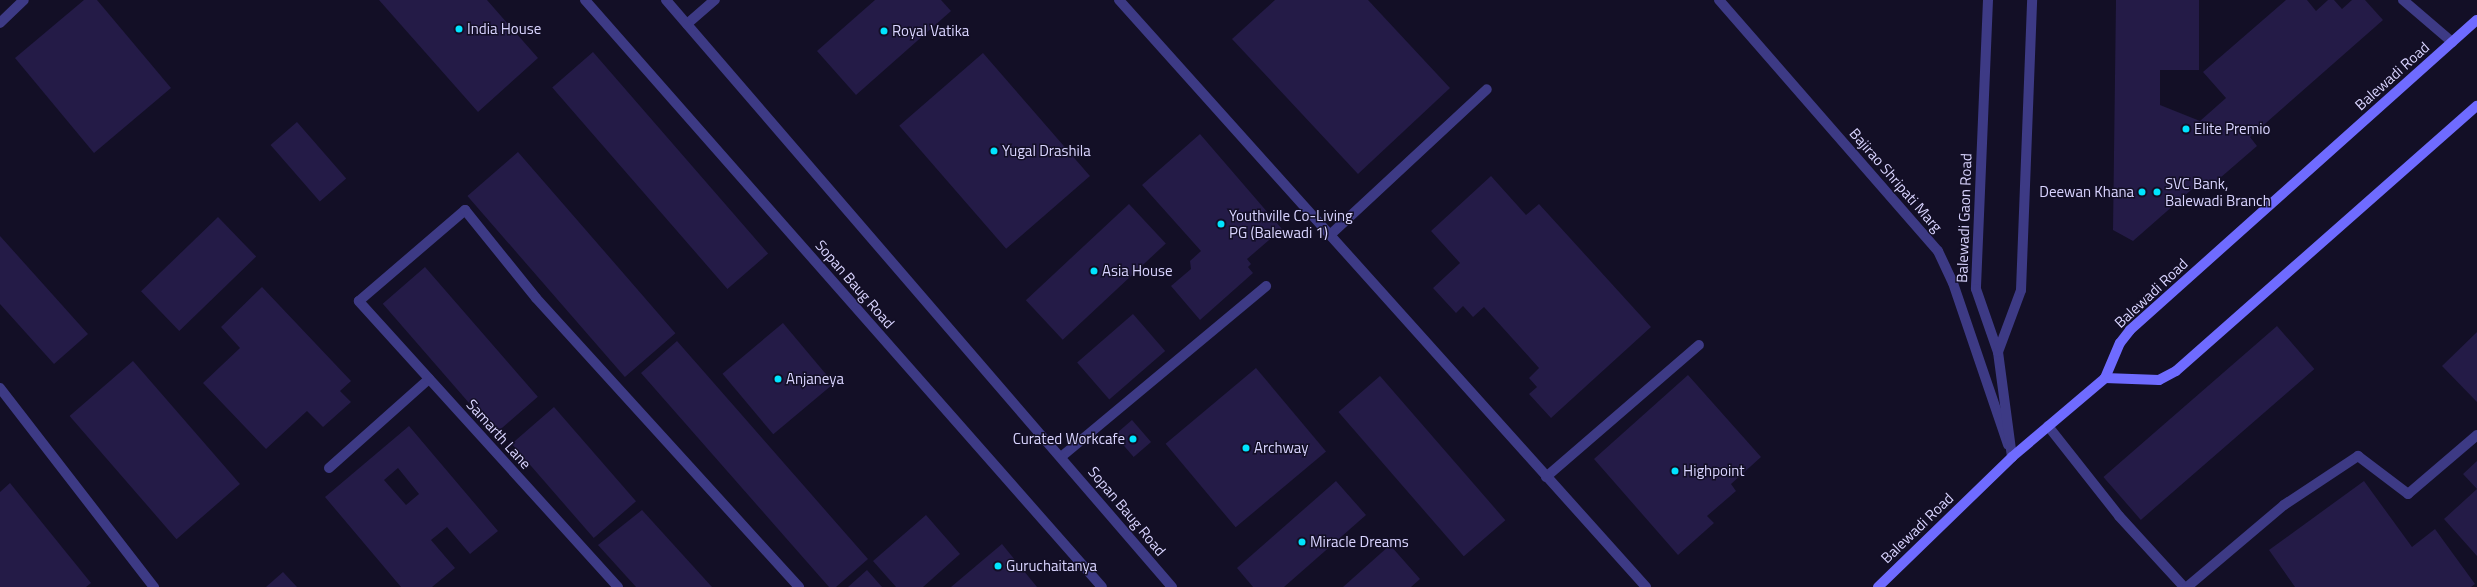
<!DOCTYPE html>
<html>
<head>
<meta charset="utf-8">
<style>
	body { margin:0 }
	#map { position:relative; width:2477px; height:587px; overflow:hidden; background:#130f26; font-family:"Titillium Web",sans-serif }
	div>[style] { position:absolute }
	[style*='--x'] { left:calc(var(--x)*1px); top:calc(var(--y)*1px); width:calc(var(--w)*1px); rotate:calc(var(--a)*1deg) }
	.building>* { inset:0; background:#241b47; transform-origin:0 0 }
	.service>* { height:10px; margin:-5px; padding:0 5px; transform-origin:5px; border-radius:5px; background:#3d3a85 }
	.minor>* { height:10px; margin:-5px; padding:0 5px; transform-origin:5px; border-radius:5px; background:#3d3a85 }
	.tertiary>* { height:10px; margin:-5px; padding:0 5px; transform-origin:5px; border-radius:5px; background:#3d3a85 }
	.secondary>* { height:10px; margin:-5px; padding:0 5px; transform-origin:5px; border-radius:5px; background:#6f6bff }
	.dots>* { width:11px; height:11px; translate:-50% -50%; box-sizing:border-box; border:2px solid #130f26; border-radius:50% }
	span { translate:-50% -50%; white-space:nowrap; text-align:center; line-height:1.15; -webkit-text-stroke:3px #130f26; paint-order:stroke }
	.poi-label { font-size:15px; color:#d9d4ff }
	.left { translate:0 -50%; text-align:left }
	.right { translate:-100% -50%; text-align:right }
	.street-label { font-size:15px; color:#d9d4ff }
</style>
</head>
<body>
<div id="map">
	<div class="building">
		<div style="clip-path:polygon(84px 0,97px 0,171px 88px,94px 153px,15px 58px)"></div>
		<div style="clip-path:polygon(379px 0,487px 0,538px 58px,478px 112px)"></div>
		<div style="clip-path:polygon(875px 0,941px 0,951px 11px,856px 95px,817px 51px)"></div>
		<div style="clip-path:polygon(1275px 0,1368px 0,1450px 88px,1358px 174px,1232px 39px)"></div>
		<div style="clip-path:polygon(2116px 0,2199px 0,2199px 70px,2160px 70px,2160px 105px,2200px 121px,2226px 98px,2203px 72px,2286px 0,2307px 0,2316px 11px,2328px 0,2334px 0,2342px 9px,2352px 0,2365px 0,2383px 20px,2250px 137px,2257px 146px,2205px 191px,2199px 183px,2133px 241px,2113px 230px)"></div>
		<div style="left:593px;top:52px;width:267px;height:54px;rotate:49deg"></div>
		<div style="left:983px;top:53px;width:163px;height:111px;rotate:49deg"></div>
		<div style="left:297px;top:122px;width:75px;height:35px;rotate:49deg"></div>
		<div style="clip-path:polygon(1200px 134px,1282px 229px,1247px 259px,1251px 264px,1248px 267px,1253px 273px,1200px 320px,1171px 286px,1191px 269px,1190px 261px,1201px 251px,1142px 185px)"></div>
		<div style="left:518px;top:152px;width:240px;height:67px;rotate:49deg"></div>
		<div style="clip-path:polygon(1491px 176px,1526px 215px,1539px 204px,1651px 327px,1551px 418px,1529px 394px,1537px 387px,1529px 378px,1539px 368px,1484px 307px,1473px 317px,1463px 306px,1456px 313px,1433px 288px,1460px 263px,1431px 231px)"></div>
		<div style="left:1129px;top:204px;width:54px;height:141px;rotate:47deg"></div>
		<div style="left:218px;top:217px;width:55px;height:107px;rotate:46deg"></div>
		<div style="clip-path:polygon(0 236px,88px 334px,54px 364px,0 304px)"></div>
		<div style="left:425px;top:267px;width:172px;height:56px;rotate:49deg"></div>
		<div style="clip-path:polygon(262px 287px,351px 381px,340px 391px,351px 402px,323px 427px,307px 411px,266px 449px,203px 383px,240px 348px,221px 327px)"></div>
		<div style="left:1133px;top:314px;width:49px;height:74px;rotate:49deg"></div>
		<div style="left:783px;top:323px;width:79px;height:79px;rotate:50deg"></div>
		<div style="left:2277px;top:326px;width:57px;height:230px;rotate:49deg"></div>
		<div style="clip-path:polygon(2477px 332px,2477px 402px,2442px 366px)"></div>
		<div style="clip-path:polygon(677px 341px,868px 559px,836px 587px,829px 587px,641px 373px)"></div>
		<div style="left:133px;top:361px;width:163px;height:84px;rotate:49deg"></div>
		<div style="left:1256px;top:368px;width:109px;height:118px;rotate:50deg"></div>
		<div style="clip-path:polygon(1688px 375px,1761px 457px,1731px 484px,1736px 491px,1707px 516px,1714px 523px,1678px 555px,1594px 459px)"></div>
		<div style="left:1380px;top:376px;width:191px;height:55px;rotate:49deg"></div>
		<div style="left:554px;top:407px;width:125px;height:56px;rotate:49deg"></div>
		<div style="left:1132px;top:420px;width:29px;height:23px;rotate:49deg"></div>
		<div style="clip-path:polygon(evenodd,409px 426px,498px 531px,470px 554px,447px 527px,431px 540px,455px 568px,432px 587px,401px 587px,325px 497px,409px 426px,398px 468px,419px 494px,406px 505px,384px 480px,398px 468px)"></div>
		<div style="clip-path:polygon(2477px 461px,2477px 556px,2444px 519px,2477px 489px,2463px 474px)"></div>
		<div style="clip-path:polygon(1336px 481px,1366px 515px,1284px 587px,1253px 587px,1237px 568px)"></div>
		<div style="clip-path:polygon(2364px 481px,2412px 547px,2435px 529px,2475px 584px,2471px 587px,2295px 587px,2269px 550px)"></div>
		<div style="clip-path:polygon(10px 483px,91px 583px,86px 587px,0 587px,0 492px)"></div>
		<div style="clip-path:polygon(642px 510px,712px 587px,636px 587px,598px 545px)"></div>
		<div style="clip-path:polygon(926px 515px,960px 554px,923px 587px,896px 587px,873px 561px)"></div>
		<div style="clip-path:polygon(1002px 544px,1037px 587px,951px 587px)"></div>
		<div style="clip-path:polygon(1390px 545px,1420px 579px,1411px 587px,1343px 587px)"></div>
		<div style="clip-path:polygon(867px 570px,882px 587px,848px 587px)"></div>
		<div style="clip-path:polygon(283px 572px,297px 587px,266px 587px)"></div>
	</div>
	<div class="service">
		<div style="--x:2403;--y:0;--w:65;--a:40.6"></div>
		<div style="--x:2048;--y:426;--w:115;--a:51.7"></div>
		<div style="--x:2119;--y:516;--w:96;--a:47.5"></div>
		<div style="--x:1546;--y:477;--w:202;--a:-40.8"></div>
		<div style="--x:2187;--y:587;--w:127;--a:-40.2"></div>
		<div style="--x:2284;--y:505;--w:89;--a:-33.5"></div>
		<div style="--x:2358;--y:456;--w:63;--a:37.2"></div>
		<div style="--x:2408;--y:494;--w:91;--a:-40.5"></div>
	</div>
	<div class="minor">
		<div style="--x:1119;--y:0;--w:789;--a:48.08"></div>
		<div style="--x:1719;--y:0;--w:333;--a:48.9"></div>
		<div style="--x:1938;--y:251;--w:35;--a:65"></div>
		<div style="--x:1953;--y:283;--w:171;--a:71.2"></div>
		<div style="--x:0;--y:23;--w:33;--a:-44"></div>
		<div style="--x:687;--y:24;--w:37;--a:-41"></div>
		<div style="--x:1330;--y:235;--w:214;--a:-42.9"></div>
		<div style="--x:0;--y:388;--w:252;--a:52.3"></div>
		<div style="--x:1061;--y:457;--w:267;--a:-39.8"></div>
		<div style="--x:329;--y:468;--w:134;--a:-41.7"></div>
		<div style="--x:618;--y:587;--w:386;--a:-132.2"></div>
		<div style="--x:359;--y:301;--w:140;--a:-40.6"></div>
		<div style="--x:465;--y:210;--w:113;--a:51.1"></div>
		<div style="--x:536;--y:298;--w:391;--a:47.7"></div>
	</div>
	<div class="tertiary">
		<div style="--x:585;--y:0;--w:782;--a:48.63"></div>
		<div style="--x:666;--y:0;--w:775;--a:49.24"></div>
		<div style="--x:1988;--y:0;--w:289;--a:92.4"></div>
		<div style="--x:1976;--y:289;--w:67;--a:70.8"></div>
		<div style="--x:1998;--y:352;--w:106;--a:82.4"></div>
		<div style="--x:1998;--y:352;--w:66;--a:-69.6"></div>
		<div style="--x:2021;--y:290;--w:290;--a:-87.8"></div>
	</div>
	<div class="secondary">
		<div style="--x:2105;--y:378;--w:54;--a:2.1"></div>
		<div style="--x:2159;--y:380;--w:19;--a:-28"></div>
		<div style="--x:2176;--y:371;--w:401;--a:-41.4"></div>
		<div style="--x:1878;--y:587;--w:187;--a:-44.1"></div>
		<div style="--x:2012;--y:457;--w:122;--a:-40.3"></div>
		<div style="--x:2105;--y:378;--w:38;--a:-67"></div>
		<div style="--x:2120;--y:343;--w:16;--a:-52"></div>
		<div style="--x:2130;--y:330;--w:465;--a:-41.8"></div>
	</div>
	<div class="dots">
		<div style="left:459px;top:29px;background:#00e5ff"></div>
		<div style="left:884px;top:31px;background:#00e5ff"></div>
		<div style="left:2186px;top:129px;background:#00e5ff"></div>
		<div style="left:994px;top:151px;background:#00e5ff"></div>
		<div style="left:2142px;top:192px;background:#00e5ff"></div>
		<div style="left:2157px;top:192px;background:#00e5ff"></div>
		<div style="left:1221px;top:224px;background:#00e5ff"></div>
		<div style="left:1094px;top:271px;background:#00e5ff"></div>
		<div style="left:778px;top:379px;background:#00e5ff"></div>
		<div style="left:1133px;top:439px;background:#00e5ff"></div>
		<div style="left:1246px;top:448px;background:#00e5ff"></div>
		<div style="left:1675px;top:471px;background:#00e5ff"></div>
		<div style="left:1302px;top:542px;background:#00e5ff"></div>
		<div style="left:998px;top:566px;background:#00e5ff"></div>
	</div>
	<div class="poi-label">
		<span class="left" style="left:467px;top:29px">India House</span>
		<span class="left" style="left:892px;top:31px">Royal Vatika</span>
		<span class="left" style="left:2194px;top:129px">Elite Premio</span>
		<span class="left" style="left:1002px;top:151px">Yugal Drashila</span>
		<span class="left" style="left:2165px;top:192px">SVC Bank,<br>Balewadi Branch</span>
		<span class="right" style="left:2134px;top:192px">Deewan Khana</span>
		<span class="left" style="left:1229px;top:224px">Youthville Co-Living<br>PG (Balewadi 1)</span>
		<span class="left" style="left:1102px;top:271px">Asia House</span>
		<span class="left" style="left:786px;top:379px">Anjaneya</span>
		<span class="right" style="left:1125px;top:439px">Curated Workcafe</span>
		<span class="left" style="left:1254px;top:448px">Archway</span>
		<span class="left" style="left:1683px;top:471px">Highpoint</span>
		<span class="left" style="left:1310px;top:542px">Miracle Dreams</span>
		<span class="left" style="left:1006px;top:566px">Guruchaitanya</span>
	</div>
	<div class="street-label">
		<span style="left:2392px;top:76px;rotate:-42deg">Balewadi Road</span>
		<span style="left:1896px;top:180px;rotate:49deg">Bajirao Shripati Marg</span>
		<span style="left:1964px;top:218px;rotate:-88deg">Balewadi Gaon Road</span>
		<span style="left:855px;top:284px;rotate:49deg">Sopan Baug Road</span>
		<span style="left:2151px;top:293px;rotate:-43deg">Balewadi Road</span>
		<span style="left:499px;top:434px;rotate:48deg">Samarth Lane</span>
		<span style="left:1127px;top:511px;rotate:50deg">Sopan Baug Road</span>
		<span style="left:1917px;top:528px;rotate:-44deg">Balewadi Road</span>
	</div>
</div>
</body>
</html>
